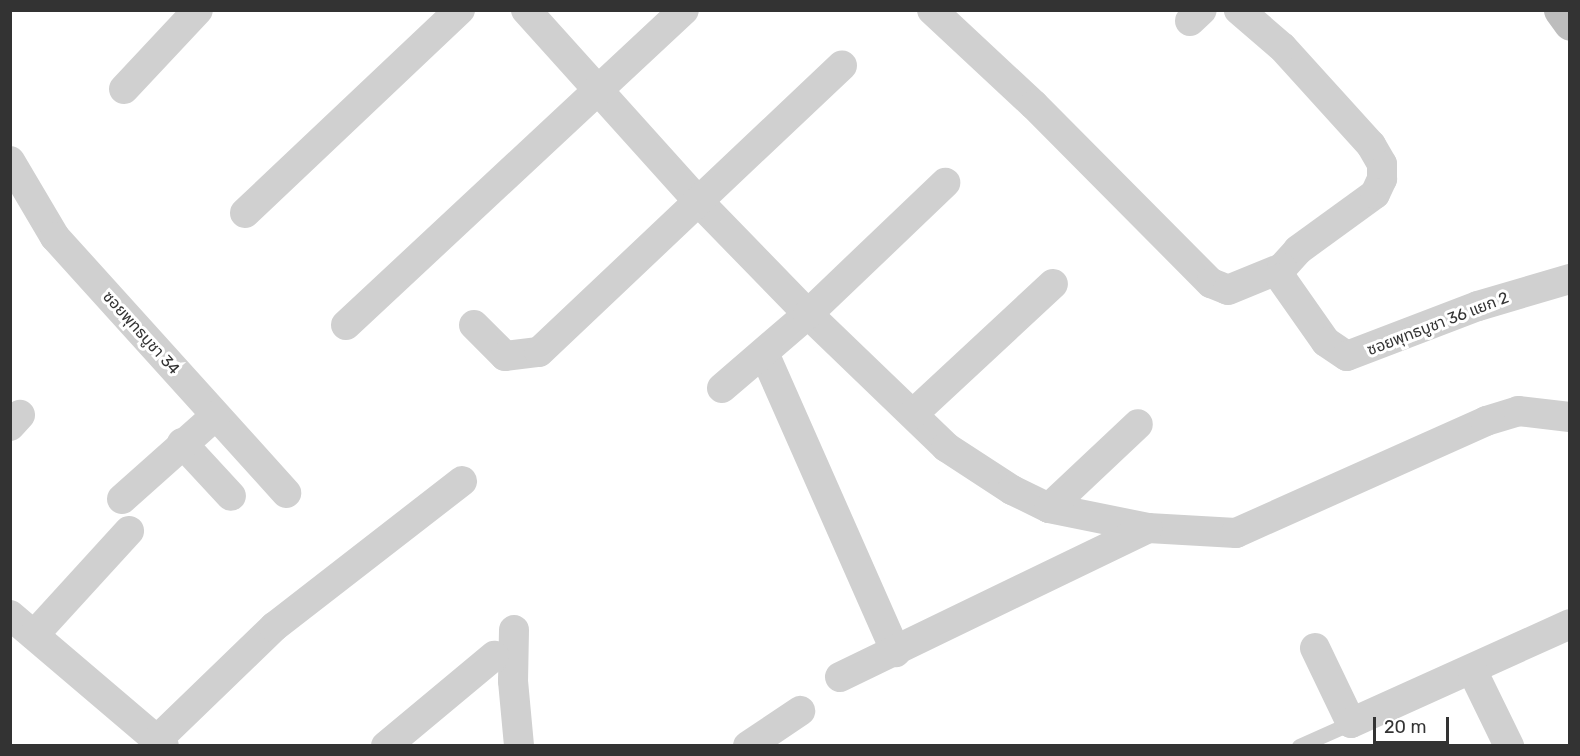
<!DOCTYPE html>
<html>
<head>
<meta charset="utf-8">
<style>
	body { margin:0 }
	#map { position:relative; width:1580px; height:756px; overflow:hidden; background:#fff; font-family:Rubik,"Noto Sans Thai",sans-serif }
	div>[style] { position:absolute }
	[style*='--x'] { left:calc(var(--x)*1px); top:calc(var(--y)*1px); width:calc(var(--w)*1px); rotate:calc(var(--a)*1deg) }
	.lane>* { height:15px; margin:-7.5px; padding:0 7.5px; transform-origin:7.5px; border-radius:7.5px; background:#d0d0d0 }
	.street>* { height:30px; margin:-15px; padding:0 15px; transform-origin:15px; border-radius:15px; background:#d0d0d0 }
	.secondary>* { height:33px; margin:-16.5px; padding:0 16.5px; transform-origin:16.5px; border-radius:16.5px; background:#bdbdbd }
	span { translate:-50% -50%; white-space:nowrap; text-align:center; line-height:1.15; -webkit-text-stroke:6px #fff; paint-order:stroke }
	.street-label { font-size:16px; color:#333 }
	.frame { position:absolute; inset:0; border:12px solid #333; pointer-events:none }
	.scale { position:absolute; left:1373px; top:717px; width:76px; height:27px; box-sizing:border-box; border:3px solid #333; border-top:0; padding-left:8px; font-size:18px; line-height:21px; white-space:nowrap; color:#333; -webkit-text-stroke:4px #fff; paint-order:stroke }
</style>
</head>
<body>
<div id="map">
	<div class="lane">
		<div style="--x:1299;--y:746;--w:57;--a:-23.9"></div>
	</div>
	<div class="street">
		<div style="--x:526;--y:10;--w:260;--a:48"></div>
		<div style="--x:700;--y:203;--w:155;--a:45.8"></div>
		<div style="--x:808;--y:314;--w:192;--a:43.9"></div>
		<div style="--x:946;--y:447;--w:79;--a:33.1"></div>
		<div style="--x:1012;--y:490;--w:41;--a:25.9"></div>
		<div style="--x:1049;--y:508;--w:101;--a:11.4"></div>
		<div style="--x:1148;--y:528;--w:88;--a:3.3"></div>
		<div style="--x:1236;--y:533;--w:274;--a:-24.1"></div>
		<div style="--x:1486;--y:421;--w:34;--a:-17"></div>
		<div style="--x:1518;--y:411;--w:52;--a:6.6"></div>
		<div style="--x:932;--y:10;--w:139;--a:43"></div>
		<div style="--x:1034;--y:105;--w:251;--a:45.2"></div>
		<div style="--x:1211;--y:283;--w:18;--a:22"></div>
		<div style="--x:1228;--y:290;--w:58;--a:-22.2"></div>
		<div style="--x:1282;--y:268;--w:24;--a:-48"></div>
		<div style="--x:1298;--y:250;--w:95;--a:-36"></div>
		<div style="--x:1375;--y:194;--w:17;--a:-65"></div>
		<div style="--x:1382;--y:179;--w:15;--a:-90"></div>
		<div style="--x:1382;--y:164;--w:22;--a:-120"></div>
		<div style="--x:1371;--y:145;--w:132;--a:-132.2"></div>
		<div style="--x:1282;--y:47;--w:57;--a:-139.3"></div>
		<div style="--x:1190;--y:21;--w:16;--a:-43"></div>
		<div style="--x:124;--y:89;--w:108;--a:-46.9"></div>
		<div style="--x:10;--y:161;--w:88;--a:59.4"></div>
		<div style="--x:55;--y:237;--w:345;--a:47.9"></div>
		<div style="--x:245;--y:213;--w:296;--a:-43.4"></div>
		<div style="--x:1282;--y:268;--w:10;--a:96"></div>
		<div style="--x:1281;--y:278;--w:78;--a:54.9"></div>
		<div style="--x:1326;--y:342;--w:25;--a:34"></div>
		<div style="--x:1347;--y:356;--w:140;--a:-20.9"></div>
		<div style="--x:1478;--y:306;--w:96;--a:-16.4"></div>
		<div style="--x:346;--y:325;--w:462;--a:-43"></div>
		<div style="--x:474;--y:325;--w:44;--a:45"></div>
		<div style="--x:505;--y:356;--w:34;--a:-7"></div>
		<div style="--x:539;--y:352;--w:417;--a:-43.4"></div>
		<div style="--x:764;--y:353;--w:327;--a:66.2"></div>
		<div style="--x:722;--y:388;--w:113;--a:-40.7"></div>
		<div style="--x:808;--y:314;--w:190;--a:-43.7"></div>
		<div style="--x:913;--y:414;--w:191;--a:-42.9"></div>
		<div style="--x:10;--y:426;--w:15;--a:-48"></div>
		<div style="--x:182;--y:443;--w:72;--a:47.2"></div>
		<div style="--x:122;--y:499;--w:125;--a:-41.7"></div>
		<div style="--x:1049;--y:508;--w:122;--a:-43.3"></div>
		<div style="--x:10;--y:615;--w:202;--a:40.4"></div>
		<div style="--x:514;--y:630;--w:51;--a:91.1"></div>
		<div style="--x:513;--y:681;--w:65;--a:84.7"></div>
		<div style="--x:34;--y:635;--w:141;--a:-47.6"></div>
		<div style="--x:1315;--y:648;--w:83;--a:64.4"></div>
		<div style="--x:1351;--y:723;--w:240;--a:-24.3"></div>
		<div style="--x:1472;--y:670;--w:85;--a:64"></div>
		<div style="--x:840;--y:677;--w:342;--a:-25.8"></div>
		<div style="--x:157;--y:740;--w:163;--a:-44"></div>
		<div style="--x:274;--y:627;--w:238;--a:-37.8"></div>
		<div style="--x:386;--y:746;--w:141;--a:-39.8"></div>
		<div style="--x:748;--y:746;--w:63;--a:-33.9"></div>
	</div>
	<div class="secondary">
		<div style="--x:1560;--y:10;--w:17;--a:54"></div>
	</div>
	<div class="street-label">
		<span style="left:1438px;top:324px;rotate:-21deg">ซอยพุทธบูชา 36 แยก 2</span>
		<span style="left:141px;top:333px;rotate:48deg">ซอยพุทธบูชา 34</span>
	</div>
	<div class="frame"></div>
	<div class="scale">20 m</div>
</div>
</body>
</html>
